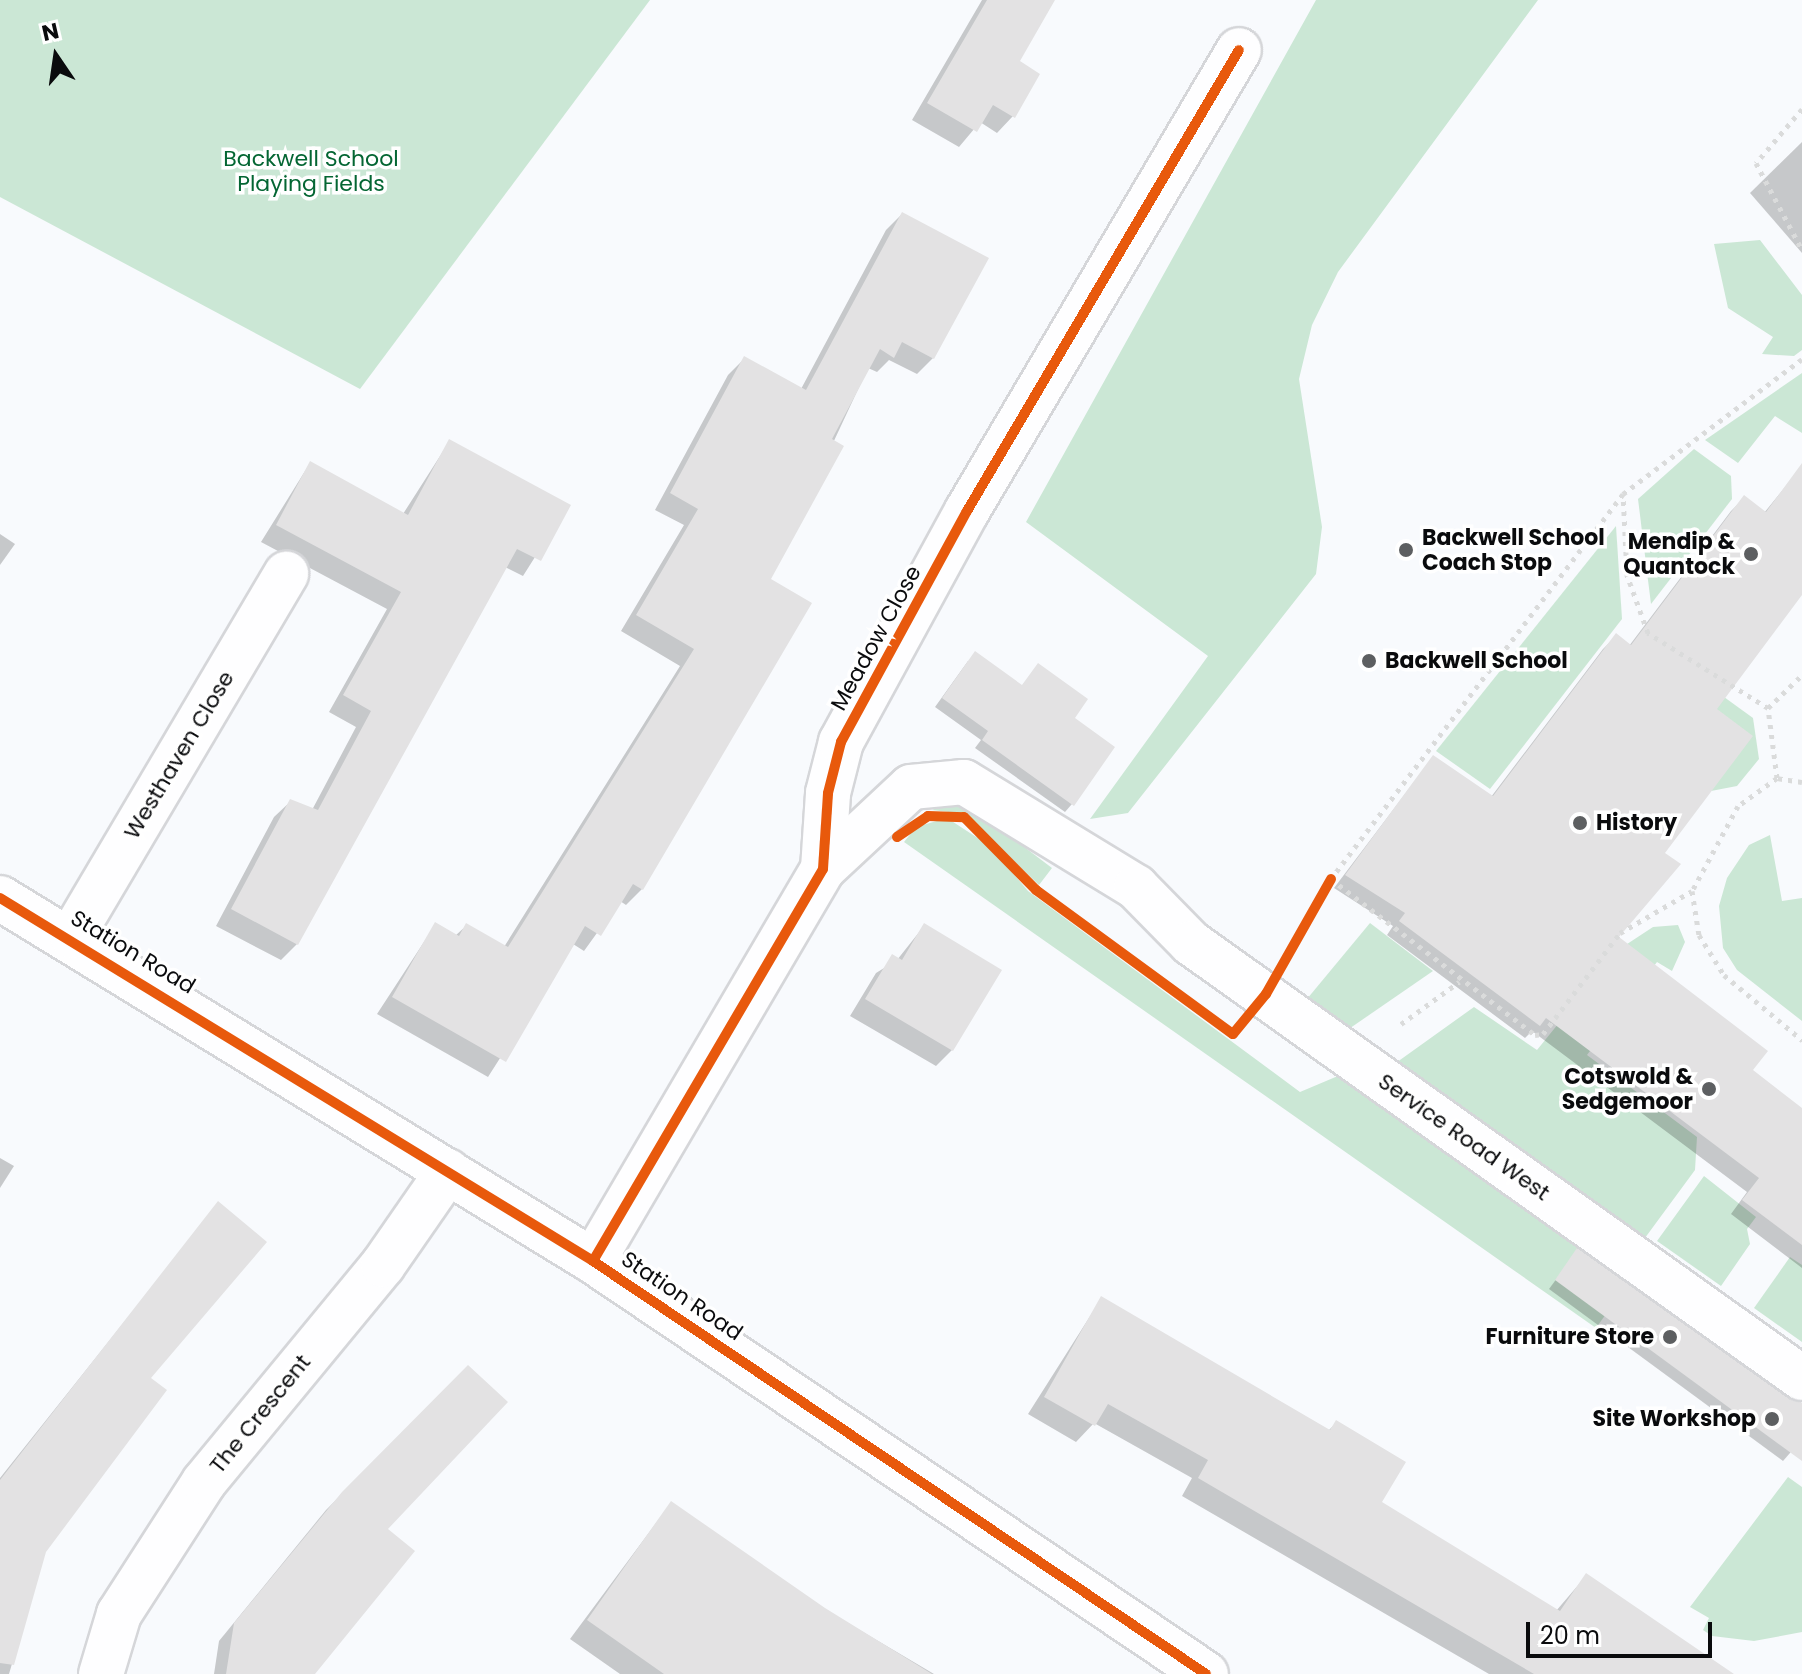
<!DOCTYPE html>
<html>
<head>
<meta charset="utf-8">
<style>
	body { margin:0 }
	#map { position:relative; width:1802px; height:1674px; overflow:hidden; background:#f8fafd; font-family:Poppins,sans-serif }
	div>[style] { position:absolute }
	[style*='--x'] { left:calc(var(--x)*1px); top:calc(var(--y)*1px); width:calc(var(--w)*1px); rotate:calc(var(--a)*1deg) }
	.green>* { inset:0; background:#cbe7d5 }
	.shadow>* { inset:0; background:#0003 }
	.building>* { inset:0; background:#e3e2e3 }
	.path>* { height:5px; margin-top:-2.5px; transform-origin:0; background:repeating-linear-gradient(90deg,#dadbdb 0 4px,transparent 0 10px) }
	.roads { filter:drop-shadow(2px 0 #d5d6d9) drop-shadow(-2px 0 #d5d6d9) drop-shadow(0 2px #d5d6d9) drop-shadow(0 -2px #d5d6d9) }
	.minor>* { height:44px; margin:-22px; padding:0 22px; transform-origin:22px; border-radius:22px; background:#fefeff }
	.cycleway>* { height:10px; margin:-5px; padding:0 5px; transform-origin:5px; border-radius:5px; background:#e8590c }
	.dots>* { width:22px; height:22px; translate:-50% -50%; box-sizing:border-box; border:4px solid #fff; border-radius:50% }
	span { translate:-50% -50%; white-space:nowrap; text-align:center; line-height:1.15; -webkit-text-stroke:7px #fff; paint-order:stroke }
	.park-label { font-size:22px; color:#046633 }
	.poi-label { font-size:22px; color:#0a0b0d; font-weight:700 }
	.left { translate:0 -50%; text-align:left }
	.right { translate:-100% -50%; text-align:right }
	.street-label { font-size:22px; color:#0a0b0d }
	.north { position:absolute; left:16px; top:16px; width:80px; height:80px; -webkit-text-stroke:6px #fff; paint-order:stroke; rotate:347deg; font-size:22px; font-weight:700; line-height:32px; text-align:center; color:#0a0b0d }
	.north::after { content:''; display:block; margin:auto; width:28px; height:36px; background:#0a0b0d; clip-path:polygon(50% 0,100% 100%,50% 72%,0 100%) }
	.scale { position:absolute; left:1526px; top:1622px; width:186px; height:36px; box-sizing:border-box; border:4px solid #0a0b0d; border-top:0; padding-left:10px; font-size:24px; line-height:28px; white-space:nowrap; color:#0a0b0d; -webkit-text-stroke:6px #fff; paint-order:stroke }
</style>
</head>
<body>
<div id="map">
	<div class="green">
		<div style="clip-path:polygon(0 0,650px 0,360px 389px,0 197px)"></div>
		<div style="clip-path:polygon(1316px 0,1538px 0,1338px 272px,1312px 325px,1299px 379px,1322px 527px,1316px 574px,1128px 813px,1090px 819px,1208px 656px,1026px 522px)"></div>
		<div style="clip-path:polygon(1760px 240px,1802px 295px,1802px 350px,1794px 356px,1762px 354px,1773px 337px,1728px 308px,1714px 244px)"></div>
		<div style="clip-path:polygon(1802px 373px,1802px 433px,1775px 416px,1738px 463px,1705px 440px)"></div>
		<div style="clip-path:polygon(1694px 449px,1731px 476px,1732px 499px,1651px 604px,1638px 499px)"></div>
		<div style="clip-path:polygon(1616px 526px,1622px 619px,1490px 789px,1436px 751px)"></div>
		<div style="clip-path:polygon(1713px 689px,1753px 718px,1759px 759px,1737px 786px,1711px 791px,1704px 700px)"></div>
		<div style="clip-path:polygon(951px 801px,977px 811px,1052px 868px,1039px 885px,965px 814px,932px 810px)"></div>
		<div style="clip-path:polygon(947px 818px,990px 846px,1028px 891px,1300px 1092px,1345px 1073px,1631px 1279px,1596px 1328px,904px 842px,916px 827px)"></div>
		<div style="clip-path:polygon(1770px 835px,1782px 901px,1802px 898px,1802px 1021px,1737px 970px,1723px 948px,1719px 906px,1727px 878px,1749px 845px)"></div>
		<div style="clip-path:polygon(1370px 923px,1433px 971px,1343px 1033px,1302px 1005px)"></div>
		<div style="clip-path:polygon(1678px 925px,1685px 942px,1672px 971px,1657px 962px,1587px 1055px,1697px 1137px,1695px 1170px,1642px 1242px,1393px 1065px,1474px 1007px,1537px 1050px,1618px 950px,1653px 927px)"></div>
		<div style="clip-path:polygon(1704px 1176px,1756px 1217px,1747px 1229px,1750px 1244px,1721px 1286px,1657px 1241px)"></div>
		<div style="clip-path:polygon(1790px 1257px,1802px 1265px,1802px 1342px,1754px 1308px)"></div>
		<div style="clip-path:polygon(1788px 1477px,1802px 1487px,1802px 1632px,1754px 1641px,1712px 1636px,1703px 1630px,1709px 1618px,1690px 1607px)"></div>
	</div>
	<div class="shadow">
		<div style="clip-path:polygon(982px 0,1053px 0,1017px 62px,1013px 116px,997px 133px,980px 122px,959px 147px,912px 120px)"></div>
		<div style="clip-path:polygon(1802px 142px,1802px 253px,1750px 193px)"></div>
		<div style="clip-path:polygon(902px 214px,933px 358px,917px 374px,889px 360px,877px 372px,868px 368px,769px 580px,642px 889px,626px 905px,620px 901px,584px 951px,573px 944px,488px 1077px,377px 1014px,435px 925px,455px 936px,467px 925px,504px 947px,680px 666px,621px 631px,684px 525px,655px 510px,728px 375px,744px 359px,801px 389px,886px 230px)"></div>
		<div style="clip-path:polygon(449px 442px,568px 505px,523px 576px,505px 567px,297px 944px,281px 960px,216px 926px,274px 817px,291px 801px,312px 810px,356px 727px,329px 712px,387px 609px,261px 542px,310px 463px,403px 514px)"></div>
		<div style="clip-path:polygon(1798px 471px,1802px 592px,1714px 710px,1662px 853px,1616px 937px,1750px 1071px,1802px 1110px,1802px 1268px,1731px 1214px,1747px 1192px,1532px 1031px,1525px 1038px,1387px 935px,1393px 926px,1334px 888px,1433px 757px,1491px 797px,1603px 649px,1616px 636px,1629px 646px,1731px 511px,1744px 498px,1764px 513px)"></div>
		<div style="clip-path:polygon(0 534px,15px 544px,0 565px)"></div>
		<div style="clip-path:polygon(968px 661px,1021px 687px,1038px 666px,1072px 719px,1072px 804px,1065px 812px,975px 748px,981px 740px,935px 707px)"></div>
		<div style="clip-path:polygon(924px 926px,952px 1050px,936px 1066px,850px 1016px,876px 973px,897px 960px)"></div>
		<div style="clip-path:polygon(0 1158px,14px 1166px,0 1188px)"></div>
		<div style="clip-path:polygon(219px 1203px,148px 1378px,45px 1551px,9px 1674px,0 1674px,0 1478px)"></div>
		<div style="clip-path:polygon(1577px 1251px,1802px 1404px,1802px 1435px,1790px 1453px,1783px 1461px,1549px 1289px)"></div>
		<div style="clip-path:polygon(1101px 1299px,1328px 1431px,1336px 1423px,1379px 1503px,1556px 1611px,1586px 1576px,1726px 1674px,1489px 1674px,1182px 1496px,1192px 1478px,1094px 1423px,1076px 1442px,1028px 1414px)"></div>
		<div style="clip-path:polygon(468px 1368px,312px 1674px,214px 1674px,219px 1641px,326px 1510px)"></div>
		<div style="clip-path:polygon(671px 1503px,824px 1609px,934px 1674px,620px 1674px,570px 1639px)"></div>
	</div>
	<div class="building">
		<div style="clip-path:polygon(987px 0,1055px 0,1020px 61px,1040px 74px,1015px 118px,993px 105px,977px 132px,927px 103px)"></div>
		<div style="clip-path:polygon(902px 212px,989px 258px,934px 359px,902px 342px,894px 358px,880px 349px,832px 439px,844px 446px,771px 579px,812px 603px,643px 890px,633px 884px,601px 936px,585px 926px,506px 1062px,392px 997px,435px 922px,459px 936px,466px 923px,508px 947px,694px 649px,636px 615px,698px 509px,670px 493px,744px 356px,806px 390px)"></div>
		<div style="clip-path:polygon(449px 439px,571px 505px,541px 561px,517px 549px,298px 945px,231px 909px,290px 799px,318px 810px,371px 711px,343px 695px,401px 592px,276px 525px,310px 461px,408px 515px)"></div>
		<div style="clip-path:polygon(1802px 463px,1802px 595px,1717px 709px,1753px 736px,1665px 853px,1681px 864px,1619px 937px,1768px 1051px,1753px 1070px,1802px 1108px,1802px 1245px,1742px 1200px,1759px 1178px,1546px 1018px,1540px 1026px,1399px 921px,1405px 913px,1345px 875px,1433px 755px,1493px 796px,1616px 633px,1631px 645px,1744px 495px,1766px 512px)"></div>
		<div style="clip-path:polygon(975px 651px,1022px 685px,1038px 663px,1088px 699px,1075px 718px,1115px 747px,1074px 806px,982px 740px,988px 731px,942px 698px)"></div>
		<div style="clip-path:polygon(924px 923px,1002px 970px,953px 1051px,865px 999px,892px 954px,902px 960px)"></div>
		<div style="clip-path:polygon(218px 1201px,267px 1242px,151px 1378px,167px 1390px,46px 1552px,14px 1665px,0 1663px,0 1480px)"></div>
		<div style="clip-path:polygon(1577px 1248px,1802px 1403px,1802px 1461px,1555px 1280px)"></div>
		<div style="clip-path:polygon(1101px 1296px,1330px 1430px,1336px 1420px,1406px 1462px,1382px 1502px,1560px 1611px,1586px 1573px,1734px 1674px,1534px 1674px,1198px 1478px,1208px 1460px,1108px 1404px,1095px 1426px,1044px 1397px)"></div>
		<div style="clip-path:polygon(468px 1365px,508px 1402px,388px 1529px,415px 1551px,315px 1674px,226px 1674px,234px 1623px,342px 1492px)"></div>
		<div style="clip-path:polygon(671px 1501px,825px 1608px,932px 1674px,664px 1674px,587px 1620px)"></div>
	</div>
	<div class="path">
		<div style="--x:1802;--y:109;--w:71;--a:130.4"></div>
		<div style="--x:1756;--y:163;--w:98;--a:62.1"></div>
		<div style="--x:1623;--y:494;--w:483;--a:127.2"></div>
		<div style="--x:1331;--y:879;--w:257;--a:37.4"></div>
		<div style="--x:1535;--y:1035;--w:8;--a:-7"></div>
		<div style="--x:1543;--y:1034;--w:127;--a:-52.7"></div>
		<div style="--x:1620;--y:933;--w:83;--a:-30.3"></div>
		<div style="--x:1768;--y:708;--w:47;--a:-44.1"></div>
		<div style="--x:1777;--y:778;--w:71;--a:-97.3"></div>
		<div style="--x:1768;--y:708;--w:142;--a:-148"></div>
		<div style="--x:1648;--y:633;--w:62;--a:-109.9"></div>
		<div style="--x:1627;--y:575;--w:81;--a:-92.8"></div>
		<div style="--x:1623;--y:494;--w:224;--a:-37"></div>
		<div style="--x:1802;--y:782;--w:25;--a:-171"></div>
		<div style="--x:1777;--y:778;--w:48;--a:144.3"></div>
		<div style="--x:1738;--y:806;--w:97;--a:118.4"></div>
		<div style="--x:1692;--y:891;--w:45;--a:81"></div>
		<div style="--x:1699;--y:935;--w:47;--a:58"></div>
		<div style="--x:1724;--y:975;--w:102;--a:39.8"></div>
		<div style="--x:1401;--y:1024;--w:72;--a:-35.9"></div>
	</div>
	<div class="roads">
		<div class="minor">
			<div style="--x:823;--y:869;--w:120;--a:-43"></div>
			<div style="--x:911;--y:787;--w:53;--a:-5.4"></div>
			<div style="--x:964;--y:782;--w:202;--a:31.4"></div>
			<div style="--x:1136;--y:887;--w:78;--a:45.5"></div>
			<div style="--x:1191;--y:943;--w:750;--a:35.45"></div>
			<div style="--x:0;--y:898;--w:695;--a:31.47"></div>
			<div style="--x:593;--y:1261;--w:739;--a:33.97"></div>
			<div style="--x:72;--y:936;--w:421;--a:-59.4"></div>
			<div style="--x:593;--y:1261;--w:454;--a:-59.6"></div>
			<div style="--x:823;--y:869;--w:76;--a:-86.2"></div>
			<div style="--x:828;--y:793;--w:53;--a:-75.7"></div>
			<div style="--x:841;--y:742;--w:263;--a:-61.4"></div>
			<div style="--x:967;--y:511;--w:535;--a:-59.46"></div>
			<div style="--x:101;--y:1674;--w:63;--a:-73.3"></div>
			<div style="--x:119;--y:1614;--w:157;--a:-57.2"></div>
			<div style="--x:204;--y:1482;--w:281;--a:-50.5"></div>
			<div style="--x:383;--y:1265;--w:114;--a:-55.3"></div>
		</div>
	</div>
	<div class="cycleway">
		<div style="--x:897;--y:837;--w:37;--a:-34"></div>
		<div style="--x:928;--y:816;--w:36;--a:2"></div>
		<div style="--x:964;--y:817;--w:103;--a:45.4"></div>
		<div style="--x:1036;--y:890;--w:244;--a:36.2"></div>
		<div style="--x:1233;--y:1034;--w:52;--a:-50.5"></div>
		<div style="--x:1266;--y:994;--w:132;--a:-60.5"></div>
		<div style="--x:0;--y:898;--w:695;--a:31.47"></div>
		<div style="--x:593;--y:1261;--w:739;--a:33.97"></div>
		<div style="--x:593;--y:1261;--w:454;--a:-59.6"></div>
		<div style="--x:823;--y:869;--w:76;--a:-86.2"></div>
		<div style="--x:828;--y:793;--w:53;--a:-75.7"></div>
		<div style="--x:841;--y:742;--w:263;--a:-61.4"></div>
		<div style="--x:967;--y:511;--w:535;--a:-59.46"></div>
	</div>
	<div class="dots">
		<div style="left:1406px;top:550px;background:#5d5f61"></div>
		<div style="left:1751px;top:554px;background:#5d5f61"></div>
		<div style="left:1369px;top:661px;background:#5d5f61"></div>
		<div style="left:1580px;top:823px;background:#5d5f61"></div>
		<div style="left:1709px;top:1089px;background:#5d5f61"></div>
		<div style="left:1670px;top:1337px;background:#5d5f61"></div>
		<div style="left:1772px;top:1419px;background:#5d5f61"></div>
	</div>
	<div class="park-label">
		<span style="left:311px;top:171px">Backwell School<br>Playing Fields</span>
	</div>
	<div class="poi-label">
		<span class="left" style="left:1422px;top:550px">Backwell School<br>Coach Stop</span>
		<span class="right" style="left:1735px;top:554px">Mendip &amp;<br>Quantock</span>
		<span class="left" style="left:1385px;top:661px">Backwell School</span>
		<span class="left" style="left:1596px;top:823px">History</span>
		<span class="right" style="left:1693px;top:1089px">Cotswold &amp;<br>Sedgemoor</span>
		<span class="right" style="left:1654px;top:1337px">Furniture Store</span>
		<span class="right" style="left:1756px;top:1419px">Site Workshop</span>
	</div>
	<div class="street-label">
		<span style="left:876px;top:638px;rotate:-61deg">Meadow Close</span>
		<span style="left:179px;top:755px;rotate:-59deg">Westhaven Close</span>
		<span style="left:133px;top:952px;rotate:31deg">Station Road</span>
		<span style="left:1464px;top:1137px;rotate:35deg">Service Road West</span>
		<span style="left:682px;top:1296px;rotate:34deg">Station Road</span>
		<span style="left:260px;top:1414px;rotate:-51deg">The Crescent</span>
	</div>
	<div class="north">N</div>
	<div class="scale">20 m</div>
</div>
</body>
</html>
